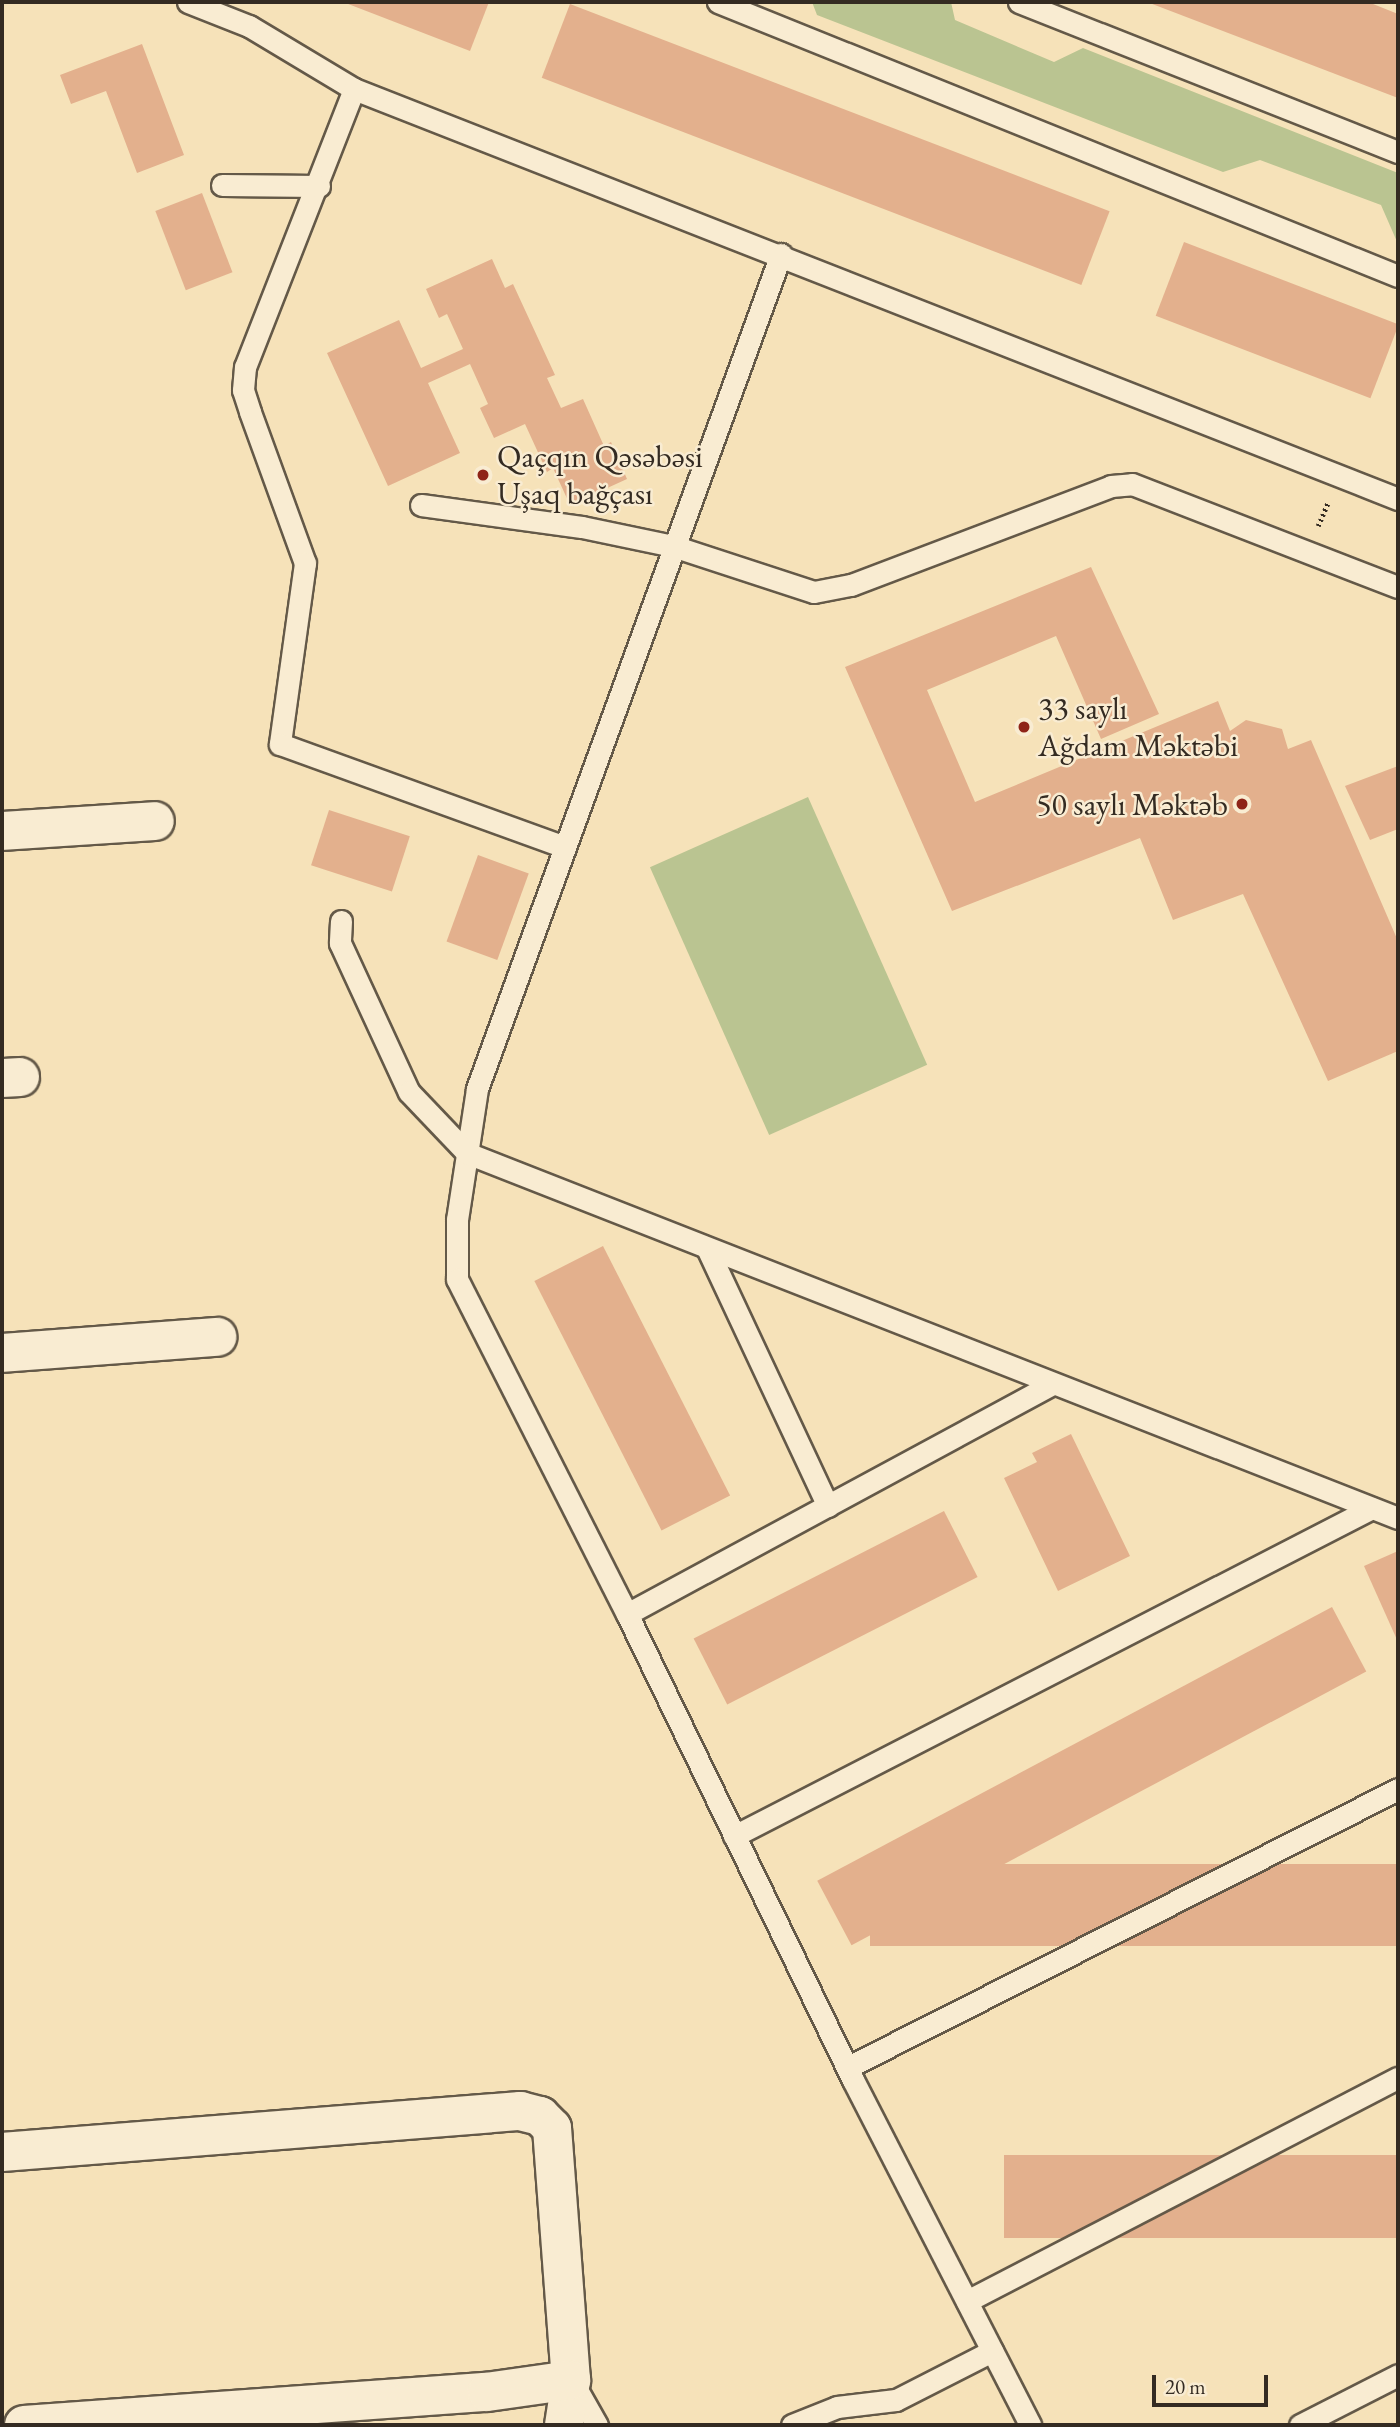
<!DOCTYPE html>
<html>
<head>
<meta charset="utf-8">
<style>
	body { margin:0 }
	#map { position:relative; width:1400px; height:2427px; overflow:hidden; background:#f6e2b9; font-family:"EB Garamond",serif }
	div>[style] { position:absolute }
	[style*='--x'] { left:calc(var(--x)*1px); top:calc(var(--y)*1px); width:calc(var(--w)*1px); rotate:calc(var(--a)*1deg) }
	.green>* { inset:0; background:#bac491; transform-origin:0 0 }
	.building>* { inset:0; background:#e3b08d; transform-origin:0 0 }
	.path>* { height:4.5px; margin-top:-2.25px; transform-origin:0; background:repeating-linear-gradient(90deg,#342b22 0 2px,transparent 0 5.5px) }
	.roads { filter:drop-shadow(2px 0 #645948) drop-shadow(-2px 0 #645948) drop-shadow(0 2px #645948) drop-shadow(0 -2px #645948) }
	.service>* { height:21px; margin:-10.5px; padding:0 10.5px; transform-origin:10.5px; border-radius:10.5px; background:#f9ecd2 }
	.minor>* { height:38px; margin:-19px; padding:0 19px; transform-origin:19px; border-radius:19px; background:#f9ecd2 }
	.dots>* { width:19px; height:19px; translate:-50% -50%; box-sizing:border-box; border:4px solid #f9ecd2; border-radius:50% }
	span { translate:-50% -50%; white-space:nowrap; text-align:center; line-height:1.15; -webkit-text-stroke:5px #f9ecd2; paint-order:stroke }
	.poi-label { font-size:32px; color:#342b22 }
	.left { translate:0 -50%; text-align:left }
	.right { translate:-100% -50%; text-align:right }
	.frame { position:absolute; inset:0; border:4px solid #342b22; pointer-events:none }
	.scale { position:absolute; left:1152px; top:2375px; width:116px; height:32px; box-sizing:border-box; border:4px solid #342b22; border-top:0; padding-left:9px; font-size:21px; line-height:24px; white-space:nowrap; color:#342b22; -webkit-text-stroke:5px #f9ecd2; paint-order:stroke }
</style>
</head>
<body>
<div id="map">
	<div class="green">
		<div style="clip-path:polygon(812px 2px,951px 2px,955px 20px,1054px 62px,1083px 48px,1398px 173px,1398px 244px,1381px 205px,1260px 160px,1223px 172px,817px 15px)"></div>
		<div style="left:808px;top:797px;width:293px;height:173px;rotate:66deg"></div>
	</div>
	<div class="building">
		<div style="clip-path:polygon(343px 2px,489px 2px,470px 51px)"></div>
		<div style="clip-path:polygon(1147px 2px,1368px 2px,1398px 14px,1398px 98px)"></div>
		<div style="left:570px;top:4px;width:578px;height:79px;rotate:21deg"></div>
		<div style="clip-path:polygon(142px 44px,184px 155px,137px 173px,106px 91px,71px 104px,60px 75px)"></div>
		<div style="left:202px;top:193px;width:85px;height:50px;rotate:69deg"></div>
		<div style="left:1184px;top:242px;width:230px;height:79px;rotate:21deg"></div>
		<div style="clip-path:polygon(492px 259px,505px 288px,513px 284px,555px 375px,547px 378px,561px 408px,583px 399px,604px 446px,611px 442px,627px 479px,570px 505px,553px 468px,547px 472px,525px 424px,494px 438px,480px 408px,488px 404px,470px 364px,428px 383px,460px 453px,388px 486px,327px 353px,399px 320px,421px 368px,463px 349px,447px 314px,439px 318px,426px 289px)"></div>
		<div style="clip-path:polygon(1091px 567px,1159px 714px,1101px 739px,1056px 636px,927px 690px,975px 802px,1218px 701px,1230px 731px,1246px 720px,1282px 729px,1288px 749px,1311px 740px,1398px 941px,1398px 1051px,1328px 1081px,1243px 894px,1173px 920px,1140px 838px,952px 911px,845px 667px)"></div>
		<div style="clip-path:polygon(1398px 766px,1398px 829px,1370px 840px,1345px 786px)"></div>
		<div style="left:329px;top:810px;width:85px;height:58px;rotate:18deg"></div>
		<div style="left:478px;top:855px;width:54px;height:92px;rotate:20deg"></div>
		<div style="left:603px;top:1246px;width:280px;height:77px;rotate:63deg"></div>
		<div style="clip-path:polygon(1071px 1434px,1130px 1556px,1058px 1591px,1004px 1478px,1037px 1462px,1032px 1453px)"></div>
		<div style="left:944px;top:1511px;width:74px;height:281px;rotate:63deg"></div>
		<div style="clip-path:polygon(1398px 1551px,1398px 1642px,1364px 1566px)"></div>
		<div style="left:1332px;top:1607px;width:73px;height:583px;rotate:62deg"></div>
		<div style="left:1398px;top:1864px;width:82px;height:528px;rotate:90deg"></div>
		<div style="left:1398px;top:2155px;width:83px;height:394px;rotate:90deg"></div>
	</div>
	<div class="path">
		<div style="--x:1318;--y:526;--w:26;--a:-67"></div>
	</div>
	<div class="roads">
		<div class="service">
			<div style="--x:188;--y:2;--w:66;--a:21.5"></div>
			<div style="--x:249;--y:26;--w:122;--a:31"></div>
			<div style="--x:354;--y:89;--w:1122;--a:21.44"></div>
			<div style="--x:718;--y:2;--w:733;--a:21.95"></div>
			<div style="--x:1019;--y:2;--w:408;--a:21.6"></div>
			<div style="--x:354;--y:89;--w:299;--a:111.4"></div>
			<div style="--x:245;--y:367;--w:23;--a:95"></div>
			<div style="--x:243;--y:390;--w:23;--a:72"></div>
			<div style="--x:250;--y:412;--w:161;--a:70"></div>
			<div style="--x:305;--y:563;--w:183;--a:97.9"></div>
			<div style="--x:280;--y:744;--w:303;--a:19.9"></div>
			<div style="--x:222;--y:185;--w:97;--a:0.6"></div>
			<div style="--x:781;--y:254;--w:889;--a:110.01"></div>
			<div style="--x:477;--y:1089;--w:132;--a:98.7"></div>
			<div style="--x:457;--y:1219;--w:60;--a:90"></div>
			<div style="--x:457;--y:1279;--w:376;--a:63.1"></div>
			<div style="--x:627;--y:1614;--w:518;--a:64.13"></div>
			<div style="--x:853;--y:2080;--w:388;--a:62.8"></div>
			<div style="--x:421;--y:505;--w:162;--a:7.8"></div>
			<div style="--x:582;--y:527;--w:93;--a:11.8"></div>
			<div style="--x:673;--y:546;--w:148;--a:18.1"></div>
			<div style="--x:814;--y:592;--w:38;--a:-11"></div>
			<div style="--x:851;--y:585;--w:278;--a:-20.8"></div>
			<div style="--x:1111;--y:486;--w:21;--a:-5"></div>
			<div style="--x:1132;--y:484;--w:285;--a:21.2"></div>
			<div style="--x:341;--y:921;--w:22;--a:93"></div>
			<div style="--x:340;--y:943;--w:164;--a:65.2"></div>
			<div style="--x:409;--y:1092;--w:84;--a:46.4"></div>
			<div style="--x:467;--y:1153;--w:1000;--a:21.41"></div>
			<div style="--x:707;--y:1248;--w:285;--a:64.9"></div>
			<div style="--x:627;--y:1614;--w:484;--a:-28.4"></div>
			<div style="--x:734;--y:1836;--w:717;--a:-27.21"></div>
			<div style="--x:848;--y:2067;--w:616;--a:-26.81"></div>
			<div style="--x:967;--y:2301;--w:485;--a:-27.4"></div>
			<div style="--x:572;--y:2381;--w:51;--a:60.4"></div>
			<div style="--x:792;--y:2425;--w:48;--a:-21.8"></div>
			<div style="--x:837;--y:2407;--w:59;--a:-6.8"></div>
			<div style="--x:896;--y:2400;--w:108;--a:-27"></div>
			<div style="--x:1300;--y:2425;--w:110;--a:-27"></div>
		</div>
		<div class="minor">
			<div style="--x:2;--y:831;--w:153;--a:-3.7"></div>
			<div style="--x:2;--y:1078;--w:18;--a:-3"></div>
			<div style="--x:2;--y:1353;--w:216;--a:-4.3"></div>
			<div style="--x:2;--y:2152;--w:520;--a:-4.53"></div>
			<div style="--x:520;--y:2111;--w:21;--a:14"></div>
			<div style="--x:540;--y:2116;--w:17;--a:45"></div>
			<div style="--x:552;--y:2128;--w:253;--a:85.7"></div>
			<div style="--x:571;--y:2380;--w:46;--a:98.8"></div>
			<div style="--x:24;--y:2425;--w:464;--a:-4.1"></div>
			<div style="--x:487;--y:2392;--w:85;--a:-8.1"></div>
		</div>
	</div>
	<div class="dots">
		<div style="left:483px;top:475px;background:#8f2418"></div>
		<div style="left:1024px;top:727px;background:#8f2418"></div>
		<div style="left:1242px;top:804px;background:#8f2418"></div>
	</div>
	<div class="poi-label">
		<span class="left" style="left:497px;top:475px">Qaçqın Qəsəbəsi<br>Uşaq bağçası</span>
		<span class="left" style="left:1038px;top:727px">33 saylı<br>Ağdam Məktəbi</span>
		<span class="right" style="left:1228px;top:804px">50 saylı Məktəb</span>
	</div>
	<div class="frame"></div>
	<div class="scale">20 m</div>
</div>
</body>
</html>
